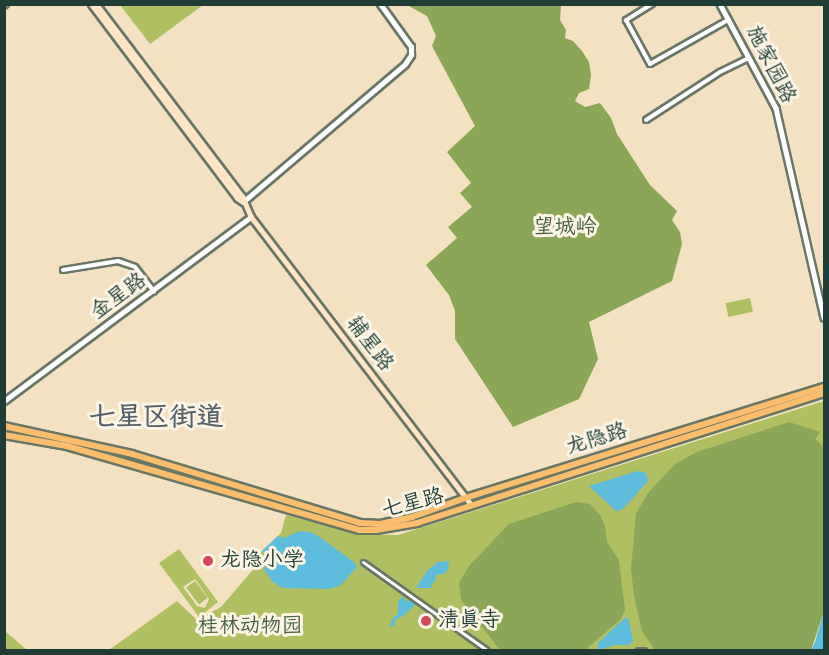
<!DOCTYPE html>
<html>
<head>
<meta charset="utf-8">
<style>
	body { margin:0 }
	#map { position:relative; width:829px; height:655px; overflow:hidden; background:#f3e1c2; font-family:Kalam,"LXGW WenKai TC",sans-serif }
	div>[style] { position:absolute }
	[style*='--x'] { left:calc(var(--x)*1px); top:calc(var(--y)*1px); width:calc(var(--w)*1px); rotate:calc(var(--a)*1deg) }
	.green>* { inset:0; background:#afbf62; transform-origin:0 0 }
	.forest>* { inset:0; background:#8ba658 }
	.water>* { inset:0; background:#5ebcdc }
	.roads { filter:drop-shadow(2px 0 #697666) drop-shadow(-2px 0 #697666) drop-shadow(0 2px #697666) drop-shadow(0 -2px #697666) }
	.pedestrian>* { height:3px; margin:-1.5px; padding:0 1.5px; transform-origin:1.5px; border-radius:1.5px; background:#fff }
	.minor>* { height:4px; margin:-2px; padding:0 2px; transform-origin:2px; border-radius:2px; background:#fff }
	.tertiary>* { height:4.5px; margin:-2.25px; padding:0 2.25px; transform-origin:2.25px; border-radius:2.25px; background:#fff }
	.secondary>* { height:5px; margin:-2.5px; padding:0 2.5px; transform-origin:2.5px; border-radius:2.5px; background:#fde5c5 }
	.primary>* { height:6px; margin:-3px; padding:0 3px; transform-origin:3px; border-radius:3px; background:#fbbd6e }
	.dots>* { width:16px; height:16px; translate:-50% -50%; box-sizing:border-box; border:3px solid #fcf5e5; border-radius:50% }
	span { translate:-50% -50%; white-space:nowrap; text-align:center; line-height:1.15; -webkit-text-stroke:6px #fcf5e5; paint-order:stroke }
	.street-label { font-size:21px; color:#1f3d34 }
	.park-label { font-size:21px; color:#435e40 }
	.poi-label { font-size:21px; color:#1f3d34 }
	.left { translate:0 -50%; text-align:left }
	.district-label { font-size:27px; color:#55616a; font-weight:700 }
	.frame { position:absolute; inset:0; border:6px solid #1f3d34; pointer-events:none }
</style>
</head>
<body>
<div id="map">
	<div class="green">
		<div style="clip-path:polygon(120px 5px,203px 5px,150px 44px)"></div>
		<div style="left:750px;top:298px;width:14px;height:25px;rotate:78deg"></div>
		<div style="clip-path:polygon(824px 401px,824px 611px,811px 650px,109px 650px,177px 601px,197px 620px,221px 607px,258px 564px,255px 559px,262px 551px,281px 533px,286px 515px,360px 534px,398px 535px)"></div>
		<div style="clip-path:polygon(evenodd,179px 549px,218px 602px,199px 617px,159px 563px,179px 549px,195px 579px,209px 599px,205px 608px,197px 606px,183px 587px,195px 579px)"></div>
		<div style="left:195px;top:581px;width:21px;height:11px;rotate:53deg"></div>
		<div style="clip-path:polygon(4px 631px,5px 631px,27px 650px,5px 650px)"></div>
	</div>
	<div class="forest">
		<div style="clip-path:polygon(518px 4px,561px 5px,560px 20px,566px 30px,565px 38px,573px 41px,582px 51px,589px 62px,591px 75px,589px 89px,579px 93px,575px 101px,585px 107px,600px 103px,611px 118px,617px 134px,650px 185px,677px 211px,672px 220px,680px 232px,682px 244px,672px 281px,589px 322px,598px 359px,579px 399px,513px 427px,455px 339px,455px 311px,449px 295px,426px 265px,457px 238px,448px 227px,472px 207px,460px 193px,471px 183px,447px 152px,475px 126px,432px 46px,436px 36px,427px 16px,407px 5px)"></div>
		<div style="clip-path:polygon(789px 422px,820px 432px,815px 439px,824px 447px,824px 611px,811px 650px,655px 650px,642px 631px,634px 596px,631px 569px,636px 513px,648px 493px,675px 464px,697px 452px)"></div>
		<div style="clip-path:polygon(576px 502px,590px 504px,600px 515px,605px 526px,607px 542px,619px 560px,625px 610px,620px 620px,585px 650px,500px 650px,461px 600px,459px 583px,469px 566px,509px 524px)"></div>
	</div>
	<div class="water">
		<div style="clip-path:polygon(638px 471px,646px 473px,648px 481px,623px 509px,616px 511px,589px 486px)"></div>
		<div style="clip-path:polygon(300px 531px,311px 532px,321px 538px,355px 563px,357px 567px,340px 586px,328px 589px,282px 588px,272px 581px,264px 569px,267px 562px,265px 554px,262px 551px,278px 536px,284px 538px)"></div>
		<div style="clip-path:polygon(449px 561px,448px 570px,443px 574px,436px 575px,435px 582px,431px 584px,432px 588px,416px 588px,428px 570px,438px 562px)"></div>
		<div style="clip-path:polygon(403px 596px,405px 601px,412px 600px,416px 604px,403px 616px,395px 620px,395px 625px,389px 627px,393px 618px,398px 614px,398px 602px)"></div>
		<div style="clip-path:polygon(824px 611px,824px 650px,811px 650px,815px 642px)"></div>
		<div style="clip-path:polygon(626px 617px,629px 620px,633px 641px,629px 645px,615px 645px,598px 650px,598px 643px)"></div>
	</div>
	<div class="roads">
		<div class="pedestrian">
			<div style="--x:363;--y:562;--w:152;--a:35.4"></div>
			<div style="--x:638;--y:650;--w:6;--a:0"></div>
		</div>
		<div class="minor">
			<div style="--x:652;--y:4;--w:31;--a:148"></div>
			<div style="--x:626;--y:20;--w:50;--a:61.4"></div>
			<div style="--x:650;--y:64;--w:90;--a:-29.4"></div>
			<div style="--x:4;--y:6;--w:3;--a:-45"></div>
			<div style="--x:646;--y:120;--w:88;--a:-33"></div>
			<div style="--x:720;--y:72;--w:32;--a:-26"></div>
			<div style="--x:63;--y:270;--w:56;--a:-9.3"></div>
			<div style="--x:118;--y:261;--w:18;--a:19"></div>
			<div style="--x:135;--y:267;--w:31;--a:52"></div>
		</div>
		<div class="tertiary">
			<div style="--x:720;--y:4;--w:118;--a:61.7"></div>
			<div style="--x:776;--y:108;--w:215;--a:77.1"></div>
			<div style="--x:243;--y:202;--w:213;--a:-40.4"></div>
			<div style="--x:405;--y:64;--w:11;--a:-56"></div>
			<div style="--x:411;--y:55;--w:8;--a:-90"></div>
			<div style="--x:411;--y:47;--w:53;--a:-125.8"></div>
			<div style="--x:4;--y:401;--w:308;--a:-36.7"></div>
		</div>
		<div class="secondary">
			<div style="--x:91;--y:4;--w:243;--a:53"></div>
			<div style="--x:237;--y:198;--w:7;--a:34"></div>
			<div style="--x:96;--y:4;--w:241;--a:52.8"></div>
			<div style="--x:242;--y:196;--w:23;--a:67"></div>
			<div style="--x:251;--y:217;--w:362;--a:52.6"></div>
		</div>
		<div class="primary">
			<div style="--x:4;--y:426;--w:131;--a:12.3"></div>
			<div style="--x:132;--y:454;--w:238;--a:16.8"></div>
			<div style="--x:360;--y:523;--w:20;--a:3"></div>
			<div style="--x:380;--y:524;--w:33;--a:-12"></div>
			<div style="--x:412;--y:517;--w:56;--a:-19.7"></div>
			<div style="--x:465;--y:498;--w:376;--a:-17.2"></div>
			<div style="--x:4;--y:435;--w:64;--a:9.9"></div>
			<div style="--x:67;--y:446;--w:304;--a:16"></div>
			<div style="--x:359;--y:530;--w:17;--a:0"></div>
			<div style="--x:376;--y:530;--w:42;--a:-9.7"></div>
			<div style="--x:417;--y:523;--w:427;--a:-17.7"></div>
		</div>
	</div>
	<div class="dots">
		<div style="left:208px;top:561px;background:#d1495b"></div>
		<div style="left:426px;top:621px;background:#d1495b"></div>
	</div>
	<div class="street-label">
		<span style="left:770px;top:65px;rotate:63deg">施家园路</span>
		<span style="left:119px;top:297px;rotate:-36deg">金星路</span>
		<span style="left:369px;top:344px;rotate:53deg">辅星路</span>
		<span style="left:597px;top:440px;rotate:-17deg">龙隐路</span>
		<span style="left:413px;top:504px;rotate:-14deg">七星路</span>
	</div>
	<div class="park-label">
		<span style="left:565px;top:228px">望城岭</span>
		<span style="left:250px;top:627px">桂林动物园</span>
	</div>
	<div class="poi-label">
		<span class="left" style="left:220px;top:561px">龙隐小学</span>
		<span class="left" style="left:438px;top:621px">清真寺</span>
	</div>
	<div class="district-label">
		<span style="left:156px;top:418px">七星区街道</span>
	</div>
	<div class="frame"></div>
</div>
</body>
</html>
